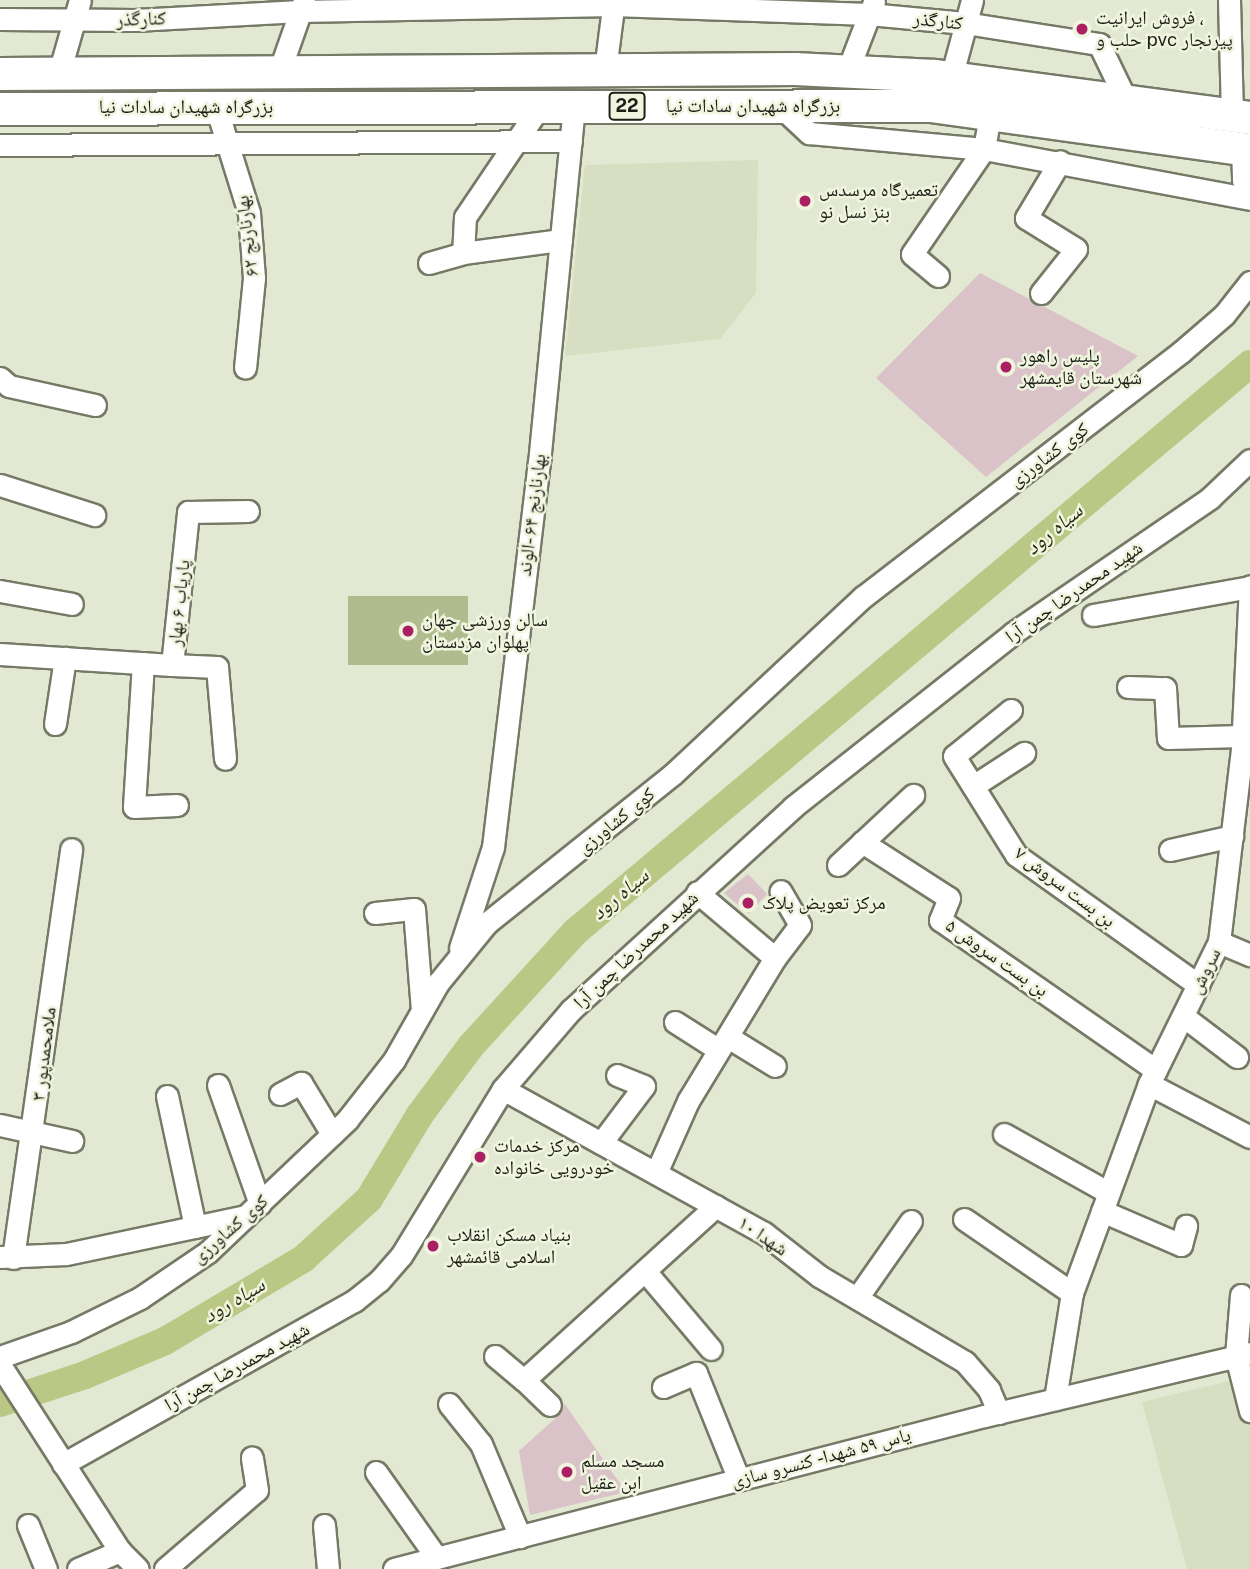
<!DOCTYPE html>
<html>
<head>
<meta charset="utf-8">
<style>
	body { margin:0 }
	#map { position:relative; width:1250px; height:1569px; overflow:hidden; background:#e3e8d2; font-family:"Public Sans","Noto Naskh Arabic",sans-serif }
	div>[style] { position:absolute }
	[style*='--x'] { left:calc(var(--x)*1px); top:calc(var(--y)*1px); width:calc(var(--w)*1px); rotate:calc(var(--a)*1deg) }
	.built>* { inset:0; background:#d7dec2 }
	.green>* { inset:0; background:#b1bb8d; transform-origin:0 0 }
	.river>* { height:28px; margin:-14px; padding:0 14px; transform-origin:14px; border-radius:14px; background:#bbc885 }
	.building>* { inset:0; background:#dac2c9 }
	.roads { filter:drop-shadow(2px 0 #757a66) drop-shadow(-2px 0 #757a66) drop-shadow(0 2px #757a66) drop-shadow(0 -2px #757a66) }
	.minor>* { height:21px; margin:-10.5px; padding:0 10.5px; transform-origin:10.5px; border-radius:10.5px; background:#fff }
	.highway>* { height:32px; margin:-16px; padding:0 16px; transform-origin:16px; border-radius:16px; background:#fff }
	.dots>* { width:19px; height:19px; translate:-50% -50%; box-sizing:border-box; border:4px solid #f0f5df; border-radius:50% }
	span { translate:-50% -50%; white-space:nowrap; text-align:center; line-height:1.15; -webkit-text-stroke:5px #f0f5df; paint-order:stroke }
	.shield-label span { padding:2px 5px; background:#f0f5df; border:2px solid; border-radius:5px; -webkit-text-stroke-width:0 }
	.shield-label { font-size:18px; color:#1d1f17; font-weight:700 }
	.poi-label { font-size:19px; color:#1d1f17 }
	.left { translate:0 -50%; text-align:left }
	.street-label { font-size:19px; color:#1d1f17 }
	.water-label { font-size:21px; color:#292e10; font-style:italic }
</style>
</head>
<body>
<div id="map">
	<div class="built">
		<div style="clip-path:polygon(758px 160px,756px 293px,720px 339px,565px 356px,585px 165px)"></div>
		<div style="clip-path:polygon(1250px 1376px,1250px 1569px,1187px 1569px,1142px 1402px)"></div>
	</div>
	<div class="green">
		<div style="left:348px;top:596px;width:120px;height:69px"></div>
	</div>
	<div class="river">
		<div style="--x:0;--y:1403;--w:89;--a:-18.2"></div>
		<div style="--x:85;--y:1375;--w:87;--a:-23"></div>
		<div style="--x:165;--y:1341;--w:161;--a:-30.7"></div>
		<div style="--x:303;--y:1259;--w:89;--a:-42.3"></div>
		<div style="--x:369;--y:1199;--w:97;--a:-58.9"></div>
		<div style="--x:419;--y:1116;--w:87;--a:-53.4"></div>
		<div style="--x:471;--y:1046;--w:154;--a:-47.6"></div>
		<div style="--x:575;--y:932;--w:882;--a:-40.08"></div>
	</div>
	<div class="building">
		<div style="clip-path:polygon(980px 273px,1138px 356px,986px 477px,876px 378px)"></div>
		<div style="clip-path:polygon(748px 874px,767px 894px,749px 914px,724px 893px)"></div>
		<div style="clip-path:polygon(564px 1403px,626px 1492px,530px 1515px,519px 1451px,560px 1414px)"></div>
	</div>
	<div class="roads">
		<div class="minor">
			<div style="--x:1229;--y:0;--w:116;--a:88.5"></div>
			<div style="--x:0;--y:19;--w:135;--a:0.4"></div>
			<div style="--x:135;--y:20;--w:165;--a:-3.1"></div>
			<div style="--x:300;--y:11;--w:313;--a:-1.1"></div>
			<div style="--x:613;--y:5;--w:256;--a:2"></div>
			<div style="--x:869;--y:14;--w:96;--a:5.4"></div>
			<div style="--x:965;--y:23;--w:136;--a:8.9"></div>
			<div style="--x:1099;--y:44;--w:62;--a:64.3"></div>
			<div style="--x:605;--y:70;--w:71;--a:-82.7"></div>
			<div style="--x:279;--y:72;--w:75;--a:-70.6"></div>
			<div style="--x:847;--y:72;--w:75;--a:-68.9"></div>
			<div style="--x:59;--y:73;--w:76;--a:-74"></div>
			<div style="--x:951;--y:78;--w:81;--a:-74.9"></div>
			<div style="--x:540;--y:106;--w:134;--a:124"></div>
			<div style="--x:465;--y:217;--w:36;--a:93"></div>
			<div style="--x:463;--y:253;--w:99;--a:-7.6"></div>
			<div style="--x:780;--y:106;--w:40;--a:43"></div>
			<div style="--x:809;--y:133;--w:176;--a:5.2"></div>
			<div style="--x:984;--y:149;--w:271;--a:10.6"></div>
			<div style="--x:216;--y:107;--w:111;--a:72.7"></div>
			<div style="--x:249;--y:213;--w:65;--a:85.6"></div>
			<div style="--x:254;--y:278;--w:90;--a:95.7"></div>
			<div style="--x:0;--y:145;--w:571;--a:-0.4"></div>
			<div style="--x:1242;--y:148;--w:32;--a:88"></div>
			<div style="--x:1243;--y:180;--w:11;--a:49"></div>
			<div style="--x:429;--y:263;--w:35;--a:-16"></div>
			<div style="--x:938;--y:276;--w:34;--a:-140"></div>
			<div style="--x:912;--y:254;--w:127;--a:-55.6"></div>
			<div style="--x:984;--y:149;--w:39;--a:-80"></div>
			<div style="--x:1041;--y:293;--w:56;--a:-51.5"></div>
			<div style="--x:1076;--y:249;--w:59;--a:-148.2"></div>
			<div style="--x:1026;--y:218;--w:66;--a:-59.2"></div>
			<div style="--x:0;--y:378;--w:12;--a:42"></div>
			<div style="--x:9;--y:386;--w:88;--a:12.5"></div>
			<div style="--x:0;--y:485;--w:99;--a:17.7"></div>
			<div style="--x:0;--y:591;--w:73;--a:10.2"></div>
			<div style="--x:1093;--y:615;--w:159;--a:-10.1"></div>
			<div style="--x:0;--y:654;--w:172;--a:3.7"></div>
			<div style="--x:172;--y:665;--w:154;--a:-84"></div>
			<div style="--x:188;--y:512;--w:60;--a:-1"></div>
			<div style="--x:143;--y:663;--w:144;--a:93.6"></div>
			<div style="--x:134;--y:807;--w:43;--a:-2.7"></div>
			<div style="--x:172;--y:665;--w:45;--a:2.5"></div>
			<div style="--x:217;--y:667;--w:92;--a:85"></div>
			<div style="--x:1128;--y:687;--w:37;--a:2"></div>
			<div style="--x:1165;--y:688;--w:50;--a:86.6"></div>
			<div style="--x:1168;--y:738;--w:74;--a:-1.5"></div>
			<div style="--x:1011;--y:710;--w:73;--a:141.1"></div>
			<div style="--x:954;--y:756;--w:117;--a:57.9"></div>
			<div style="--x:1016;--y:855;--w:224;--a:35.5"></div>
			<div style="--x:55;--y:724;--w:67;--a:-81.4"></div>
			<div style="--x:973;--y:786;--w:61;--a:-32.9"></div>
			<div style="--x:862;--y:842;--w:103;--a:32.8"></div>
			<div style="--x:949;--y:898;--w:24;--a:112"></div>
			<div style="--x:940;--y:920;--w:263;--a:34.8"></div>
			<div style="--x:1170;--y:850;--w:64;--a:-12.7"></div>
			<div style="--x:838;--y:865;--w:103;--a:-43"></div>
			<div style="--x:375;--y:913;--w:39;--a:-6"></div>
			<div style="--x:414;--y:909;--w:102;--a:85.5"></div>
			<div style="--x:1219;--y:942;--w:34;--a:23"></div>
			<div style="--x:460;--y:948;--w:106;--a:-71.9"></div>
			<div style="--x:493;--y:847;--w:387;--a:-83.2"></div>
			<div style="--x:539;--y:463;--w:359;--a:-84.4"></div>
			<div style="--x:775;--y:958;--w:41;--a:-52.9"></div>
			<div style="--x:800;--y:925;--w:39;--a:-120"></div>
			<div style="--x:1183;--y:1016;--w:68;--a:37.2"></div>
			<div style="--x:675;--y:1022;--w:52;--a:32.5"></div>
			<div style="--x:728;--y:1037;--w:55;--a:31.7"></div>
			<div style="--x:1149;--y:1084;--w:114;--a:27.7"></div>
			<div style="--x:218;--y:1085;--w:126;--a:70.6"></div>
			<div style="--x:503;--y:1089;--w:298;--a:28.9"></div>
			<div style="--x:764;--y:1233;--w:70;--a:38"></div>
			<div style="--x:819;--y:1276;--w:169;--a:30.5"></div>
			<div style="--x:965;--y:1362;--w:37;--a:49"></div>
			<div style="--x:989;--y:1390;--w:25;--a:67"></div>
			<div style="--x:280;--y:1094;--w:24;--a:-28"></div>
			<div style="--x:301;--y:1083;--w:60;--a:58.7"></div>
			<div style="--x:167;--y:1096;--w:134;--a:77.9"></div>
			<div style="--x:0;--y:1125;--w:74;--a:12.5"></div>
			<div style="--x:1004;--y:1134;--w:120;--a:29.3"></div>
			<div style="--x:601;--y:1143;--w:71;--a:-53"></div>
			<div style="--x:644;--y:1086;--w:29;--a:-158"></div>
			<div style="--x:656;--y:1173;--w:79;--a:-66"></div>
			<div style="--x:688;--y:1101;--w:167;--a:-58.7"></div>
			<div style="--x:775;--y:958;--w:102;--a:-139.8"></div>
			<div style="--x:1102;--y:1211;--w:86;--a:23.3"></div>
			<div style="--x:1181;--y:1245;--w:20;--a:-75"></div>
			<div style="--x:964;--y:1219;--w:131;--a:34.4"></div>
			<div style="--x:0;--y:1257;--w:66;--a:-2.6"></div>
			<div style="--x:66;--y:1254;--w:184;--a:-11.9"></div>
			<div style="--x:13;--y:1258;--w:413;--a:-81.9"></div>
			<div style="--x:645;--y:1271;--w:102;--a:49.8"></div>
			<div style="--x:1241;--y:1295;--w:61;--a:94.7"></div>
			<div style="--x:1236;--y:1356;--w:57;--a:75.7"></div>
			<div style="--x:857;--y:1298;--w:94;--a:-55"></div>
			<div style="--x:495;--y:1356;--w:38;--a:40"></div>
			<div style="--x:524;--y:1380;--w:259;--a:-42.2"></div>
			<div style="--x:0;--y:1357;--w:75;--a:-19.4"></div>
			<div style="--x:71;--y:1332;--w:77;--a:-26.2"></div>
			<div style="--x:140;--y:1298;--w:82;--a:-34.1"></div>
			<div style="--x:208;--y:1252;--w:192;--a:-43.5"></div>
			<div style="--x:347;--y:1120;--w:76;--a:-51.9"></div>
			<div style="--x:394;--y:1060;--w:89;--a:-60.3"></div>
			<div style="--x:438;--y:983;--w:77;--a:-50.8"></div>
			<div style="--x:487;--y:923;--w:238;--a:-38.7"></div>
			<div style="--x:673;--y:774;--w:260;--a:-43"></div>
			<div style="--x:863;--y:597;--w:401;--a:-37.6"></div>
			<div style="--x:1181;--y:352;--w:57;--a:-40.7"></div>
			<div style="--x:1224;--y:315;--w:42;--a:-51.8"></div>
			<div style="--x:0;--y:1365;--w:221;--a:57.2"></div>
			<div style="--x:120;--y:1551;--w:25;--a:45"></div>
			<div style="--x:524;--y:1380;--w:36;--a:44"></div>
			<div style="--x:663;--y:1387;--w:36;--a:-23"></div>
			<div style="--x:696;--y:1373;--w:115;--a:68.1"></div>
			<div style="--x:1055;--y:1399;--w:107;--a:-80.9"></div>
			<div style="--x:1072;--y:1293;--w:223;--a:-69.8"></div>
			<div style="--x:1149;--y:1084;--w:158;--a:-63.8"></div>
			<div style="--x:1219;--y:942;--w:194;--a:-83.2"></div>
			<div style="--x:1242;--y:749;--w:163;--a:-87.2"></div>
			<div style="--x:449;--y:1404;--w:51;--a:51.3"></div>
			<div style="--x:481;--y:1444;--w:101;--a:67.2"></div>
			<div style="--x:63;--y:1464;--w:334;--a:-29.3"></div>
			<div style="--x:354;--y:1301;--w:32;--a:-39"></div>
			<div style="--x:379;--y:1281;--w:33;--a:-49"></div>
			<div style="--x:401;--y:1256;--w:196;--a:-58.6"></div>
			<div style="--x:503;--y:1089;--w:104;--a:-49.3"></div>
			<div style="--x:571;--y:1010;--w:301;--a:-42.4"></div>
			<div style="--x:793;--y:807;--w:280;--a:-38.3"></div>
			<div style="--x:1013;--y:633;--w:239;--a:-34.4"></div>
			<div style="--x:1210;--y:498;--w:55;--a:-43.5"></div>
			<div style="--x:376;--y:1472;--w:105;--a:54.7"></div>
			<div style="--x:28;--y:1525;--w:48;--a:67.8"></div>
			<div style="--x:324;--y:1525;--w:44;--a:84.8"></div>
			<div style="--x:78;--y:1569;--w:46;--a:-23.2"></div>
			<div style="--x:165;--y:1569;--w:121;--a:-40.7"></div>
			<div style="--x:257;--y:1490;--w:33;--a:-99"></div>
			<div style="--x:394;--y:1569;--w:610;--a:-14.54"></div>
			<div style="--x:984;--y:1416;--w:273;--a:-13.3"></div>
		</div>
		<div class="highway">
			<div style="--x:0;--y:74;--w:795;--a:-0.36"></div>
			<div style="--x:795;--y:69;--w:140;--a:2.9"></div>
			<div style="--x:935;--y:76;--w:318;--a:7.6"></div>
			<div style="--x:0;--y:109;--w:932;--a:-0.18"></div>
			<div style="--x:932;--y:106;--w:321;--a:7.9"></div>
		</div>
	</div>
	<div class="dots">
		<div style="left:1082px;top:29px;background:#ab2063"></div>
		<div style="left:805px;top:201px;background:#ab2063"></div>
		<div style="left:1006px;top:367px;background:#ab2063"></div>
		<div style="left:408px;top:631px;background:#ab2063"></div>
		<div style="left:748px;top:903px;background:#ab2063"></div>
		<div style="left:480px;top:1157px;background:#ab2063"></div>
		<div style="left:433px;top:1246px;background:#ab2063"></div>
		<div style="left:567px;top:1472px;background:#ab2063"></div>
	</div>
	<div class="shield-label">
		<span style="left:627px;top:106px">22</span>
	</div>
	<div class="poi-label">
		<span class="left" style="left:1096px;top:29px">فروش ایرانیت ،<br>حلب و pvc پیرنجار</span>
		<span class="left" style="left:819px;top:201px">تعمیرگاه مرسدس<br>بنز نسل نو</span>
		<span class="left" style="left:1020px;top:367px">پلیس راهور<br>شهرستان قایمشهر</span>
		<span class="left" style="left:422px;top:631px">سالن ورزشی جهان<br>پهلوان مزدستان</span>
		<span class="left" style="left:762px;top:903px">مرکز تعویض پلاک</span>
		<span class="left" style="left:494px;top:1157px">مرکز خدمات<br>خودرویی خانواده</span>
		<span class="left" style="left:447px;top:1246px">بنیاد مسکن انقلاب<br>اسلامی قائمشهر</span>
		<span class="left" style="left:581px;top:1472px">مسجد مسلم<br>ابن عقیل</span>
	</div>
	<div class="street-label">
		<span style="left:141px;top:19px;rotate:-2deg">کنارگذر</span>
		<span style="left:938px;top:21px;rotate:6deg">کنارگذر</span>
		<span style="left:753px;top:106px">بزرگراه شهیدان سادات نیا</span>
		<span style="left:186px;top:107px">بزرگراه شهیدان سادات نیا</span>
		<span style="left:247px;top:236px;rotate:-97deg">بهارنارنج ۶۲</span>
		<span style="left:1049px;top:455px;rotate:-37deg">کوی کشاورزی</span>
		<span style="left:532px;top:515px;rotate:-83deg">بهارنارنج ۶۴ -الوند</span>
		<span style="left:1074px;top:592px;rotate:-35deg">شهید محمدرضا چمن آرا</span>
		<span style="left:179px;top:603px;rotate:-84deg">پاریاب ۶ بهار</span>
		<span style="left:616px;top:821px;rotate:-39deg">کوی کشاورزی</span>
		<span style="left:1065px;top:887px;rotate:37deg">بن بست سروش ۷</span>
		<span style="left:636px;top:950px;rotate:-43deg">شهید محمدرضا چمن آرا</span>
		<span style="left:997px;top:958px;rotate:35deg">بن بست سروش ۵</span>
		<span style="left:1205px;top:971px;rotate:-64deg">سروش</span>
		<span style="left:44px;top:1054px;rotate:-83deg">ملامحمدپور ۳</span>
		<span style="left:230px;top:1229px;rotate:-41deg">کوی کشاورزی</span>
		<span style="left:763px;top:1236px;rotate:34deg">شهدا ۱۰</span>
		<span style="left:237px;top:1367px;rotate:-29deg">شهید محمدرضا چمن آرا</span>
		<span style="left:821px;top:1458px;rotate:-15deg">یاس ۵۹ شهدا - کنسرو سازی</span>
	</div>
	<div class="water-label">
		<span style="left:1054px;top:529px;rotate:-40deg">سیاه رود</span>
		<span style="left:620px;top:894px;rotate:-40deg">سیاه رود</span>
		<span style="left:234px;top:1300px;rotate:-31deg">سیاه رود</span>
	</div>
</div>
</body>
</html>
